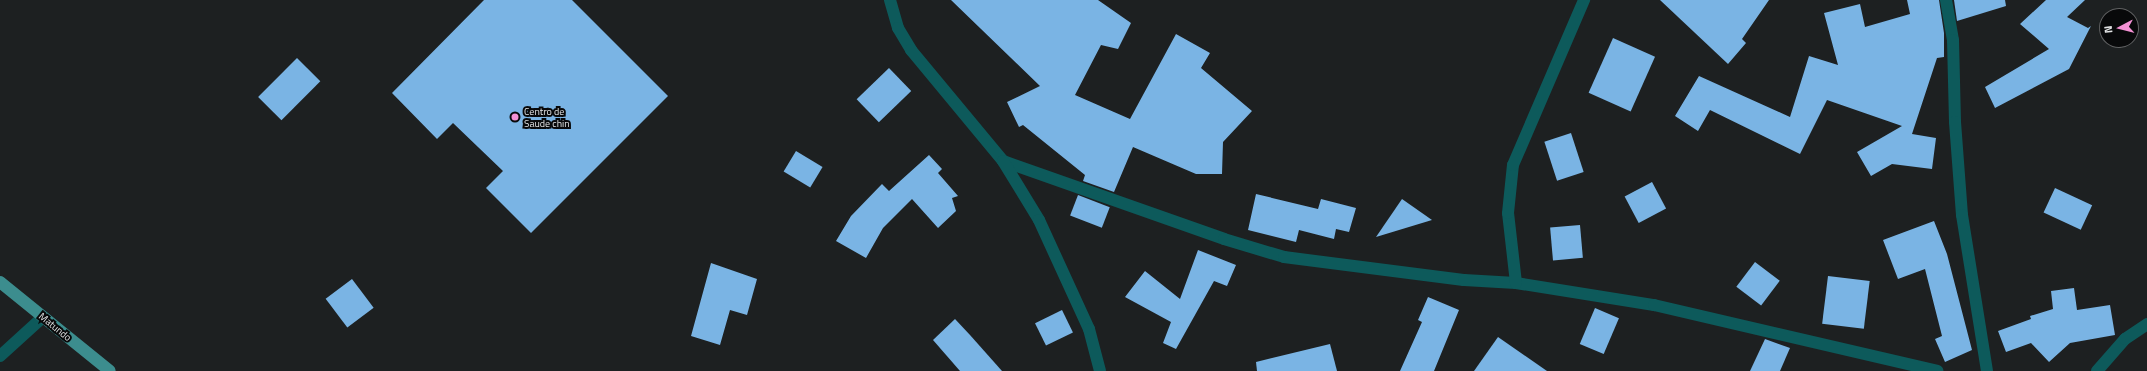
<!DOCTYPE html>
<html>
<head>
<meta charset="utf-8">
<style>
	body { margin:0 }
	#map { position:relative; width:2147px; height:371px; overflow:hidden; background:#1d2021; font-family:"Titillium Web",sans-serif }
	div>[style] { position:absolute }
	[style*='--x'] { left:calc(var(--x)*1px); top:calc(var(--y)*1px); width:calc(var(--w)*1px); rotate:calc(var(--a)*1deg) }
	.building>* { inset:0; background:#7ab4e4; transform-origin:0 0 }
	.service>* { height:12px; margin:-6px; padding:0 6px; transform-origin:6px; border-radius:6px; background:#0d5a5b }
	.minor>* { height:12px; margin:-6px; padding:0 6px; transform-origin:6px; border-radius:6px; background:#0d5a5b }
	.primary>* { height:12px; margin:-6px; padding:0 6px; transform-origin:6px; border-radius:6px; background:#3c8d8e }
	.dots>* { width:11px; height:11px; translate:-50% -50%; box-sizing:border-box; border:2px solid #08090a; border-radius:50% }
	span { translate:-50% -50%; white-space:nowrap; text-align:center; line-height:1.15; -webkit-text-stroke:4px #08090a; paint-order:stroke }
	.poi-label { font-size:10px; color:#e3e5e6 }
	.left { translate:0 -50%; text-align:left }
	.street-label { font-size:10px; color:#e3e5e6 }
	.north { position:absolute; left:2099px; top:8px; width:40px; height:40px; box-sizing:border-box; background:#08090a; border:1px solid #606162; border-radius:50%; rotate:263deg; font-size:11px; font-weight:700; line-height:16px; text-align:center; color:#e3e5e6 }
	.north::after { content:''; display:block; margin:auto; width:14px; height:18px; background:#f491d4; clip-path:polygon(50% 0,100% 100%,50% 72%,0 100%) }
</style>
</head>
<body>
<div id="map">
	<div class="building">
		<div style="clip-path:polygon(484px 0,572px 0,668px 96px,531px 233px,486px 188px,503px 171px,453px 123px,437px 139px,392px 93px)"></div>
		<div style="clip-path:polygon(951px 0,1098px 0,1131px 23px,1118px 49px,1101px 45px,1075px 95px,1130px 119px,1176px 34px,1210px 53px,1201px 68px,1252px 111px,1223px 142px,1222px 174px,1196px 174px,1133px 147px,1114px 192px,1083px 181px,1085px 175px,1023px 125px,1019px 127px,1007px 102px,1040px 86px)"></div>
		<div style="clip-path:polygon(1660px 0,1769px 0,1742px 39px,1746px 43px,1728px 64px)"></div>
		<div style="clip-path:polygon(1907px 0,1939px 0,1944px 33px,1944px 57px,1937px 58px,1912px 134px,1936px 138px,1932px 169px,1892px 164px,1871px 176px,1857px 152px,1902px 126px,1827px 100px,1800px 154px,1710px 110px,1698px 131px,1675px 116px,1699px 76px,1790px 117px,1809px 56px,1838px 65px,1824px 13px,1860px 4px,1865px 27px,1910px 14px)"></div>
		<div style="clip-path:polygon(1954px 0,2005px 0,2006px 6px,1957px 21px)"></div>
		<div style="clip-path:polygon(2046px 0,2085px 0,2067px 17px,2088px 28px,2091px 26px,2069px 69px,1995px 108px,1985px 87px,2049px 49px,2020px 24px)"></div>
		<div style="left:1613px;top:38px;width:46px;height:60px;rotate:24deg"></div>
		<div style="left:297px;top:58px;width:33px;height:55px;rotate:45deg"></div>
		<div style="left:889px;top:68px;width:32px;height:45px;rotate:46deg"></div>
		<div style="left:1571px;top:133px;width:41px;height:28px;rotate:72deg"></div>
		<div style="left:796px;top:151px;width:31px;height:24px;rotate:31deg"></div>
		<div style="clip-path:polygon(929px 155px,942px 169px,938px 173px,958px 196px,952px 198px,956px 211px,938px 228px,912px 199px,883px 228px,866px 258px,836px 241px,851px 216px,882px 184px,889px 191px)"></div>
		<div style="left:1652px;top:182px;width:30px;height:31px;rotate:62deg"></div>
		<div style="left:2055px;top:188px;width:41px;height:27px;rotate:25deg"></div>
		<div style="clip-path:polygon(1256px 194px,1318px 209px,1321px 199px,1356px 208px,1349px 232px,1336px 229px,1334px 239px,1299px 230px,1296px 242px,1248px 230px)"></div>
		<div style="left:1078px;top:195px;width:34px;height:22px;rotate:21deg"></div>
		<div style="clip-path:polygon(1402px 199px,1432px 220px,1376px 237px)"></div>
		<div style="clip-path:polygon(1934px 221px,1947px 254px,1972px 350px,1945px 362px,1935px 339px,1942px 336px,1925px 269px,1898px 279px,1883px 240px)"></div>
		<div style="left:1580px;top:225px;width:33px;height:30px;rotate:85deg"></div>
		<div style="clip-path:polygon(1198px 250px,1236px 265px,1227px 286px,1214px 281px,1176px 349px,1163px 343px,1171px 322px,1125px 297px,1145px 271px,1180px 299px)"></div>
		<div style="left:1755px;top:262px;width:31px;height:31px;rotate:37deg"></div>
		<div style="clip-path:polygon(711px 263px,757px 279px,747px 315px,730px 310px,720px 345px,691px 336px)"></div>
		<div style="left:1828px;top:276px;width:42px;height:48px;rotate:7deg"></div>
		<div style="left:352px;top:279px;width:36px;height:33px;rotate:53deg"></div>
		<div style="clip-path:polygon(2074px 288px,2077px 310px,2110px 305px,2115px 335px,2070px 343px,2049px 362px,2031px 343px,2006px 352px,1998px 331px,2031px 319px,2030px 316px,2053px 309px,2051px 291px)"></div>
		<div style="clip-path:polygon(1428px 297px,1459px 310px,1434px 371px,1400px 371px,1422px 322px,1418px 320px)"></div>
		<div style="left:1595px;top:308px;width:26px;height:39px;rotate:23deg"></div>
		<div style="left:1062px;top:310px;width:25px;height:30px;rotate:64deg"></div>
		<div style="clip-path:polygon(955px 319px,970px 335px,1002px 371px,960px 371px,933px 340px)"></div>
		<div style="clip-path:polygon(1498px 337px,1547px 371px,1474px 371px)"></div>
		<div style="clip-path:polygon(1765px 339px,1790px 348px,1780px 371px,1750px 371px)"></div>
		<div style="clip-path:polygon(1330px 344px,1337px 371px,1257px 371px,1256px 362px)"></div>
	</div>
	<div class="service">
		<div style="--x:0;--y:356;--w:58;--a:-42.2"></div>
	</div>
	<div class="minor">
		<div style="--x:890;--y:0;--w:29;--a:74"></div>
		<div style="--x:898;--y:28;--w:26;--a:59"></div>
		<div style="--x:911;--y:50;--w:144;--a:50.3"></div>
		<div style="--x:1003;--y:161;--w:234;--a:19.4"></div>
		<div style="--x:1224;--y:239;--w:63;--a:16.7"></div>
		<div style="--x:1284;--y:257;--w:181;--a:7.3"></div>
		<div style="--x:1464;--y:280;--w:52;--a:3.3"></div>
		<div style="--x:1516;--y:283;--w:140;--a:9.1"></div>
		<div style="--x:1654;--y:305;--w:291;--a:13.1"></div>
		<div style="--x:1946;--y:0;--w:41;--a:80.1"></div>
		<div style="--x:1953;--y:40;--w:82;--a:88.6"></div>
		<div style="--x:1955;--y:122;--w:93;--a:85.7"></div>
		<div style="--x:1962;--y:215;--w:158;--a:80.9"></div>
		<div style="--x:1003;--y:161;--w:69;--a:58.6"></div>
		<div style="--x:1039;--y:220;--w:120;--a:65.4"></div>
		<div style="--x:1089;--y:329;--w:43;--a:75.3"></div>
		<div style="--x:1516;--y:283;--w:70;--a:-96.5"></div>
		<div style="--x:1508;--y:213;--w:48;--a:-84.1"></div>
		<div style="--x:1513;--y:165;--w:180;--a:-66.7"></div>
		<div style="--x:2097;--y:371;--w:43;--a:-48.8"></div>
		<div style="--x:2125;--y:339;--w:27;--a:-34"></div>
	</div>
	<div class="primary">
		<div style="--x:0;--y:282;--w:141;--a:39"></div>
	</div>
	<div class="dots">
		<div style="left:515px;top:117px;background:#f491d4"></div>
	</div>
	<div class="poi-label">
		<span class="left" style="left:524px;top:117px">Centro de<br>Saude chin</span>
	</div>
	<div class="street-label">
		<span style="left:55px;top:327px;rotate:39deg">Matundo</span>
	</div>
	<div class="north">N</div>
</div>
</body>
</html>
